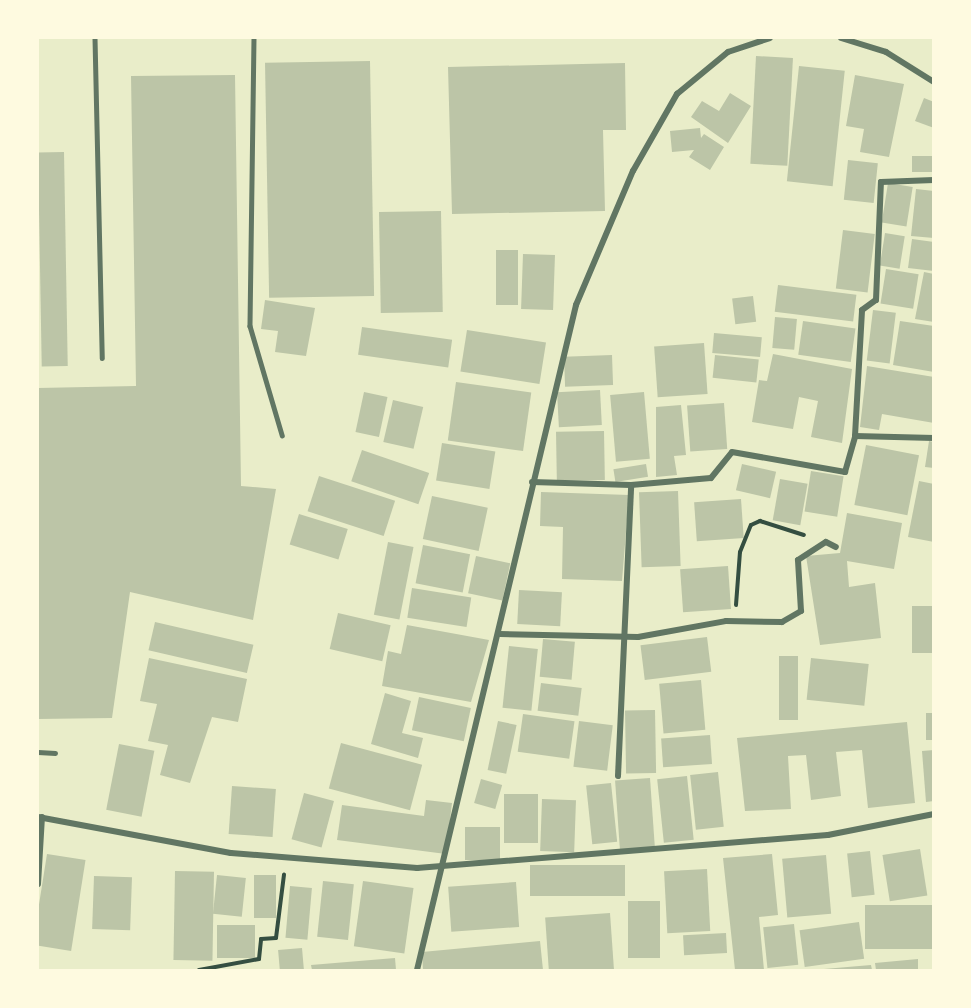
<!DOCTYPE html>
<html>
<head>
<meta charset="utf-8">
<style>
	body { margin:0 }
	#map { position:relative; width:971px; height:1008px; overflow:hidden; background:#e9edc9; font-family:Jost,sans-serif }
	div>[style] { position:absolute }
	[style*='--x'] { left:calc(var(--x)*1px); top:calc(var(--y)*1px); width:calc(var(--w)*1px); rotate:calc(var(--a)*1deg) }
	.building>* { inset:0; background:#bcc5a7; transform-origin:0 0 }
	.path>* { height:4px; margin:-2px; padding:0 2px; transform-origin:2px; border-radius:2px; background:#344e41 }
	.service>* { height:4.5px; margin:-2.25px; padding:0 2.25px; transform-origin:2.25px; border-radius:2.25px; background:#617663 }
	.minor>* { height:6px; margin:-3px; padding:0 3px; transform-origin:3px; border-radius:3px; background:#617663 }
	span { translate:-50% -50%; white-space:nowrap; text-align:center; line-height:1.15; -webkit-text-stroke:5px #fefae0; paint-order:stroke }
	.frame { position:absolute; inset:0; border:39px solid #fefae0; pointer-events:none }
</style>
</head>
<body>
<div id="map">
	<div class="building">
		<div style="left:756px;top:56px;width:37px;height:108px;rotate:3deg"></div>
		<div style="left:370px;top:61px;width:235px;height:105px;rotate:89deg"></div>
		<div style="clip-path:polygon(625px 63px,626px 130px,603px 130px,605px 211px,452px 214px,448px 67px)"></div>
		<div style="left:799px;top:66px;width:46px;height:116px;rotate:6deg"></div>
		<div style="clip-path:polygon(235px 75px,241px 486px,276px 489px,253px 620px,130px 592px,112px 718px,38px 719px,38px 388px,136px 386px,131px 76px)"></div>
		<div style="clip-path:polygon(855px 75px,904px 84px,889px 157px,860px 152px,864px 129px,846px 126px)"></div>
		<div style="clip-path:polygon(730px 93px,751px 106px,728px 143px,691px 117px,702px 101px,719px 111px)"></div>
		<div style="clip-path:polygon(924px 98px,934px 102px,934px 128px,915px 121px)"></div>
		<div style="clip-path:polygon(700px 128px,701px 138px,704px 134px,724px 147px,710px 170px,689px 157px,694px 150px,672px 152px,670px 131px)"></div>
		<div style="left:64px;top:152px;width:214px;height:26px;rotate:89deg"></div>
		<div style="left:934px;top:156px;width:16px;height:22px;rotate:90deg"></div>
		<div style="left:848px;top:160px;width:30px;height:40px;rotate:6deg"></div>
		<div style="left:888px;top:183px;width:25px;height:40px;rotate:9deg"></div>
		<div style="clip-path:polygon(916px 189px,934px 191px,934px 238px,911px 236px)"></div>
		<div style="left:441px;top:211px;width:101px;height:62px;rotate:89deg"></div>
		<div style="left:843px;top:230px;width:32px;height:59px;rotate:7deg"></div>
		<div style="left:885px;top:233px;width:20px;height:33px;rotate:9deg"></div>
		<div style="clip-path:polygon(912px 239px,934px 242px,934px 271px,908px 268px)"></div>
		<div style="left:496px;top:250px;width:22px;height:55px"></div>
		<div style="left:523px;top:254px;width:32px;height:55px;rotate:2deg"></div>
		<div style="left:886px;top:269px;width:33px;height:35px;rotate:9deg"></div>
		<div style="clip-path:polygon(924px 272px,934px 274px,934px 322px,915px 319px)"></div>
		<div style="left:778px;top:285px;width:79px;height:27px;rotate:7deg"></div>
		<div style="left:753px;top:296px;width:26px;height:21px;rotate:83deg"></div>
		<div style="clip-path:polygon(265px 300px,315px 308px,306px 356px,275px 352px,278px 331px,261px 329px)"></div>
		<div style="left:873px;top:310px;width:23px;height:51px;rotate:7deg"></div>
		<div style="left:775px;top:317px;width:22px;height:31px;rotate:5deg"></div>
		<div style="left:803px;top:321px;width:53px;height:34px;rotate:8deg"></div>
		<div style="clip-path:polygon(900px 321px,934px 326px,934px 372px,893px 365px)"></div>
		<div style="left:362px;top:327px;width:91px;height:28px;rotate:8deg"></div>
		<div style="left:467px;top:330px;width:80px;height:42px;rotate:9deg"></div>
		<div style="left:714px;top:333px;width:48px;height:20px;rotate:5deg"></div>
		<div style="left:704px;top:343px;width:51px;height:50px;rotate:86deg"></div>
		<div style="clip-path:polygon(773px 354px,852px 369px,842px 443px,811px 437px,818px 401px,799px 397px,793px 429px,752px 422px,759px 380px,767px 381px)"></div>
		<div style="left:612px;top:355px;width:30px;height:48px;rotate:88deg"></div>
		<div style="left:715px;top:355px;width:44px;height:23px;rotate:6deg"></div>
		<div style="clip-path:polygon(867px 366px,934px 377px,934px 423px,882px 414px,879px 430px,860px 427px)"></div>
		<div style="left:456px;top:382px;width:76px;height:59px;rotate:8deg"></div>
		<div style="left:600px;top:390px;width:35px;height:43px;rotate:87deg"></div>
		<div style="left:364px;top:392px;width:24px;height:41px;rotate:12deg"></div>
		<div style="left:644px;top:392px;width:67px;height:34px;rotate:85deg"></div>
		<div style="left:393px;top:400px;width:31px;height:43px;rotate:13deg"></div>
		<div style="left:724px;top:403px;width:46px;height:37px;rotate:86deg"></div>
		<div style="clip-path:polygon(681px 405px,686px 455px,674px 456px,677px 475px,656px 477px,656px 407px)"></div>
		<div style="left:604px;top:431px;width:49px;height:48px;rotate:89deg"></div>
		<div style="clip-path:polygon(929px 441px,934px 442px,934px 468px,925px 467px)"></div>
		<div style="left:442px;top:443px;width:54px;height:38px;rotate:9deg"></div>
		<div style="left:866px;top:445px;width:54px;height:61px;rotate:11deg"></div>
		<div style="left:362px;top:450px;width:71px;height:33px;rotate:19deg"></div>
		<div style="left:646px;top:464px;width:13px;height:33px;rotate:81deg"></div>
		<div style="left:742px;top:464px;width:35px;height:27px;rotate:13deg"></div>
		<div style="left:811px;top:471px;width:33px;height:41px;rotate:9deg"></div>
		<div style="left:319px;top:476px;width:80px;height:37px;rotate:18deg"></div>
		<div style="left:780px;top:479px;width:28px;height:42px;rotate:10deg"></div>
		<div style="clip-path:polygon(919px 481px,934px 484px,934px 542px,908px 537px)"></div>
		<div style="left:678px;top:491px;width:75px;height:39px;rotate:88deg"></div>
		<div style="clip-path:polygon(541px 492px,629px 495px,622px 581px,562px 579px,563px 527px,540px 526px)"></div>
		<div style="left:432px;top:496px;width:57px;height:44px;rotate:12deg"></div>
		<div style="left:741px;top:499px;width:39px;height:47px;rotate:86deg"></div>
		<div style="clip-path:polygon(847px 513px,902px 523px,894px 569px,847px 561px,849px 587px,875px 583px,881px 638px,820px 645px,806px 556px,840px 553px)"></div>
		<div style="left:299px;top:514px;width:51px;height:32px;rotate:17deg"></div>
		<div style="left:388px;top:542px;width:26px;height:74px;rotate:11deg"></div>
		<div style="left:423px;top:545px;width:48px;height:39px;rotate:11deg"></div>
		<div style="left:476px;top:556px;width:35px;height:38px;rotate:12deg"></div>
		<div style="left:728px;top:566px;width:43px;height:48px;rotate:86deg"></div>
		<div style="left:412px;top:588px;width:60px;height:30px;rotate:9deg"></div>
		<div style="left:519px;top:590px;width:43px;height:34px;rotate:3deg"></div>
		<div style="left:934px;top:606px;width:47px;height:22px;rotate:90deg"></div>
		<div style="left:338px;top:613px;width:54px;height:37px;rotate:13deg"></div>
		<div style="left:155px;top:622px;width:101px;height:29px;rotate:13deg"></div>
		<div style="clip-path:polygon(407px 625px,489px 640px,471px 702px,382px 686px,388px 651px,401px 654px)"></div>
		<div style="left:707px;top:637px;width:35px;height:67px;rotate:83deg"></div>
		<div style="left:543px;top:639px;width:32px;height:38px;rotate:5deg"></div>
		<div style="left:509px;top:646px;width:29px;height:62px;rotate:6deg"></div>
		<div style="left:779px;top:656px;width:19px;height:64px"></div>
		<div style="clip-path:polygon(149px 658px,247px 679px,238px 722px,212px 717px,190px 783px,160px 775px,168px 745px,148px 741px,157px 704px,140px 701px)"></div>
		<div style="left:811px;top:658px;width:58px;height:42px;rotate:6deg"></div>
		<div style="left:701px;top:680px;width:50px;height:42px;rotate:85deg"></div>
		<div style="left:541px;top:683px;width:41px;height:28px;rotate:7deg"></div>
		<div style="clip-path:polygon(385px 693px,411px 701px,402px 733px,423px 738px,418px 758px,371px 744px)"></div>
		<div style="left:419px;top:697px;width:53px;height:34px;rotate:12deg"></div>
		<div style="left:655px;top:710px;width:63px;height:30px;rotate:89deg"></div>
		<div style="left:926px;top:713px;width:8px;height:27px"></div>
		<div style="left:523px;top:714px;width:52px;height:38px;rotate:8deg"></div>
		<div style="left:498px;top:721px;width:19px;height:50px;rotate:12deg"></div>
		<div style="left:579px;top:721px;width:34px;height:46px;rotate:7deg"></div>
		<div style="clip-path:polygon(907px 722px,915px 803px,868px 808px,862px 750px,836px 752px,841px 796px,811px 800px,806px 755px,788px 756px,791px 809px,745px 811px,737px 738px)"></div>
		<div style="left:710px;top:735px;width:29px;height:49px;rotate:86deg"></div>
		<div style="left:341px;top:743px;width:84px;height:47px;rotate:15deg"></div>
		<div style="left:119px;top:744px;width:36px;height:67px;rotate:11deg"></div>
		<div style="clip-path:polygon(934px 750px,934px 801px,926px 802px,922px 751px)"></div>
		<div style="left:718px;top:772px;width:55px;height:28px;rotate:84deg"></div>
		<div style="left:687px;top:776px;width:64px;height:30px;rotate:84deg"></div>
		<div style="left:650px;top:778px;width:70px;height:35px;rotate:86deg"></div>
		<div style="left:481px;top:779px;width:22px;height:25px;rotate:16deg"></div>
		<div style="left:611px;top:783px;width:59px;height:25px;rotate:84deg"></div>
		<div style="left:232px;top:786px;width:44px;height:48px;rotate:4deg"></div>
		<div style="left:304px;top:793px;width:31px;height:48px;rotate:15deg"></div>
		<div style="left:504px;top:794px;width:34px;height:49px"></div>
		<div style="left:542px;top:799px;width:34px;height:52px;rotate:2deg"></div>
		<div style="clip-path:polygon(426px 800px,452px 803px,446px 854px,337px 840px,342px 805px,424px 816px)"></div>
		<div style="left:465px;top:827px;width:35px;height:33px"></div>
		<div style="left:920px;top:849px;width:47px;height:38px;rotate:81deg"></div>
		<div style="left:870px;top:851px;width:44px;height:23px;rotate:84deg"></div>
		<div style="left:47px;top:854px;width:39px;height:92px;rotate:9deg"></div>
		<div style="clip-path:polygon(772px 854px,778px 915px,759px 917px,764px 970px,735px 970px,723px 858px)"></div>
		<div style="left:826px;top:855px;width:59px;height:44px;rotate:85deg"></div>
		<div style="left:625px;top:865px;width:31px;height:95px;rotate:90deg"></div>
		<div style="left:707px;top:869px;width:62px;height:43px;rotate:87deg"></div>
		<div style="left:175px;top:871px;width:39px;height:89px;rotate:1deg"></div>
		<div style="left:217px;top:875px;width:29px;height:39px;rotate:6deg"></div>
		<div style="left:254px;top:875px;width:22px;height:43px"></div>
		<div style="left:94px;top:876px;width:38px;height:53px;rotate:2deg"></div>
		<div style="left:323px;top:881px;width:31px;height:56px;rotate:6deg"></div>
		<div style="left:363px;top:881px;width:51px;height:66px;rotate:8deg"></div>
		<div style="left:516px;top:882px;width:45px;height:68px;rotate:86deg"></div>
		<div style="left:290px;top:886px;width:22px;height:52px;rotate:5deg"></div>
		<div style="left:628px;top:901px;width:32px;height:57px"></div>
		<div style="left:934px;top:905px;width:44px;height:69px;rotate:90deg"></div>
		<div style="left:610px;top:913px;width:57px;height:65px;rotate:86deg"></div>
		<div style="left:859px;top:922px;width:37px;height:60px;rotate:82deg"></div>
		<div style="left:794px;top:924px;width:41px;height:31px;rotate:84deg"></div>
		<div style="left:217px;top:925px;width:38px;height:33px"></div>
		<div style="left:726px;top:933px;width:20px;height:43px;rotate:87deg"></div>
		<div style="clip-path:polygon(540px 941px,543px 970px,423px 970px,422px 952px)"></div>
		<div style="left:302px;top:948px;width:22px;height:24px;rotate:85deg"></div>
		<div style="clip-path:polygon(395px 958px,396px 970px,312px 970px,311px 965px)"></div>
		<div style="clip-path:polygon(918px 959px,918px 970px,876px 970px,875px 963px)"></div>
		<div style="clip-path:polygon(871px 965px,872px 970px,824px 970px,824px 969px)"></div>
	</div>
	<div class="path">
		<div style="--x:736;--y:605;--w:53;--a:-85.7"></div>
		<div style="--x:740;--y:552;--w:29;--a:-68"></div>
		<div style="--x:751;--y:525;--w:10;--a:-24"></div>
		<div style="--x:760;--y:521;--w:46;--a:17.7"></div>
		<div style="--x:199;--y:970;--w:61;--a:-10.4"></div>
		<div style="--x:259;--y:959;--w:20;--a:-84"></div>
		<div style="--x:261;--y:939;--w:15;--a:-4"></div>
		<div style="--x:276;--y:938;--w:64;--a:-82.8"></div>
	</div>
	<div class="service">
		<div style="--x:95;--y:38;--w:320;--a:88.7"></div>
		<div style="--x:254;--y:38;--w:288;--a:90.8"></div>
		<div style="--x:250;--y:326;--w:114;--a:73.6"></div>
		<div style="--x:38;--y:752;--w:17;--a:3"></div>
	</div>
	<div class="minor">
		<div style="--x:841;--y:38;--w:47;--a:17.3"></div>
		<div style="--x:886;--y:52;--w:57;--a:32"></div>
		<div style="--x:855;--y:436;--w:126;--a:-86.8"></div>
		<div style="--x:862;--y:310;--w:17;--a:-36"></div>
		<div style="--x:876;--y:300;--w:118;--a:-87.6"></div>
		<div style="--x:881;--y:182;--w:53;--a:-2.2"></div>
		<div style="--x:532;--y:482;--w:99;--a:1.7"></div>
		<div style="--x:631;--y:485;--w:80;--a:-5"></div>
		<div style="--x:711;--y:478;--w:33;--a:-51"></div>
		<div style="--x:732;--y:452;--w:115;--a:10"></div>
		<div style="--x:845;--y:472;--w:37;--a:-74"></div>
		<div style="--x:855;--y:436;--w:79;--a:1.5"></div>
		<div style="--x:500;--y:634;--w:138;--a:1.2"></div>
		<div style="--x:638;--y:637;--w:89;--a:-10.3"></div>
		<div style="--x:726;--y:621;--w:56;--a:1"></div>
		<div style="--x:782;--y:622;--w:22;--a:-30"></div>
		<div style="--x:801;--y:611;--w:51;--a:-93.4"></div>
		<div style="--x:798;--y:560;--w:33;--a:-33"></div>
		<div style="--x:826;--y:542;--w:11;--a:27"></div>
		<div style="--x:618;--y:776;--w:291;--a:-87.4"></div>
		<div style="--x:38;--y:817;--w:196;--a:10.6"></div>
		<div style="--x:231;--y:853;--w:187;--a:4.6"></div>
		<div style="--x:417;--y:868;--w:412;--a:-4.6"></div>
		<div style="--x:828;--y:835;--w:108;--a:-11.2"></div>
		<div style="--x:38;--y:884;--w:67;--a:-86.6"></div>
		<div style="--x:417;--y:970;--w:684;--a:-76.55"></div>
		<div style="--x:576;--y:305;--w:146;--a:-67"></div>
		<div style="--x:633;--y:171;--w:89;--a:-60.3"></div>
		<div style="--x:677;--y:94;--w:66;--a:-39.5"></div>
		<div style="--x:728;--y:52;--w:44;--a:-18.4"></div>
	</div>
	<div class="frame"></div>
</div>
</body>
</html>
